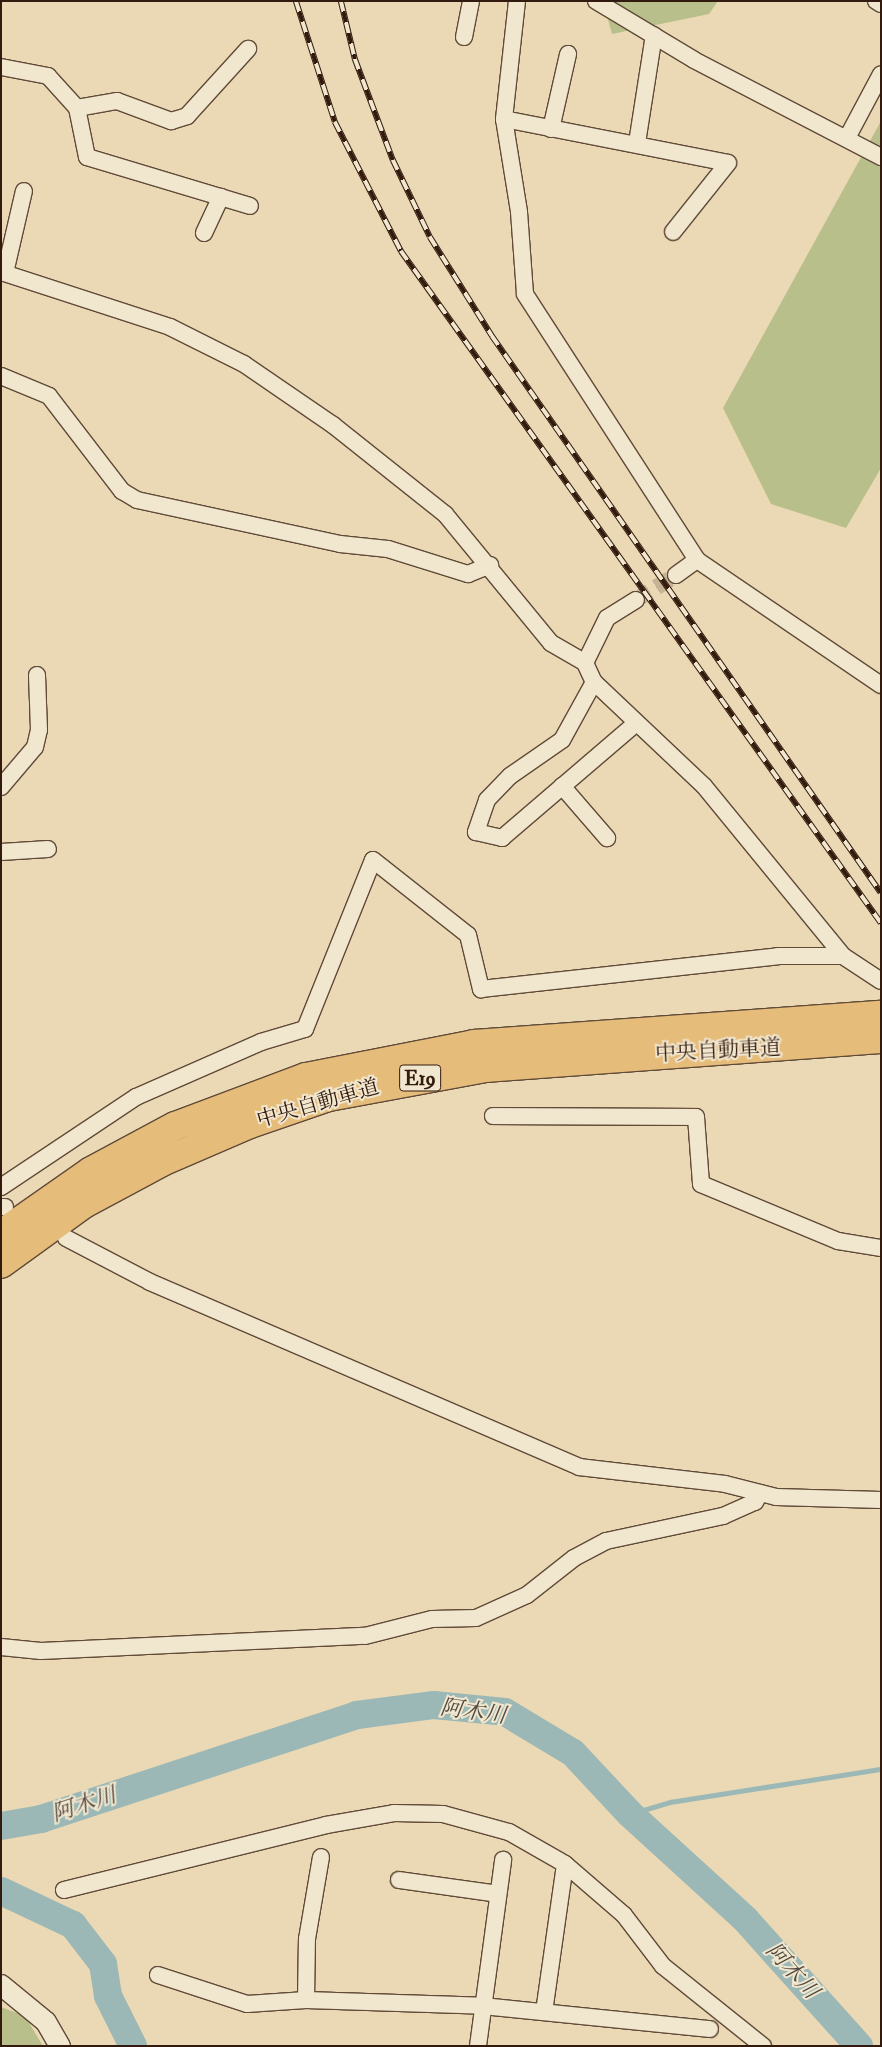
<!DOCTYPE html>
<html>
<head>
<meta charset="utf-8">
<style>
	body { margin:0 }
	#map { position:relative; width:882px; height:2047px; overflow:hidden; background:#ead9b4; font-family:"IM FELL Double Pica","Noto Serif JP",serif }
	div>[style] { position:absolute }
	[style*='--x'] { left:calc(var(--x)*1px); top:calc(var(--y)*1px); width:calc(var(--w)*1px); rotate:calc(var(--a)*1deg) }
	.green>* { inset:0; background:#b9bf8b }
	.stream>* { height:4.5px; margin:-2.25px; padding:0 2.25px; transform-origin:2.25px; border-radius:2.25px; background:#9bb8b6 }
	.river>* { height:28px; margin:-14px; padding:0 14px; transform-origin:14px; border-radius:14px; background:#9bb8b6 }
	.minor-tunnel>* { height:16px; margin-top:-8px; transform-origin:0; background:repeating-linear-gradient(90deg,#c5b393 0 16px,transparent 0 24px) }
	.roads { filter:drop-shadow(1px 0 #604a38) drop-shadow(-1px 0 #604a38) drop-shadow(0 1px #604a38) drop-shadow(0 -1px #604a38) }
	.minor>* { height:16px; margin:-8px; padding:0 8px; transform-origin:8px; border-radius:8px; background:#f1e6ce }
	.tertiary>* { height:20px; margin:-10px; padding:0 10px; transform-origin:10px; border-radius:10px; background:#f1e6ce }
	.motorway>* { height:28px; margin:-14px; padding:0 14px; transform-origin:14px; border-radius:14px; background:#e5bc7a }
	.rail>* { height:5.5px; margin-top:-2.75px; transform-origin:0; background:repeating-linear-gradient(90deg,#f1e6ce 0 11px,#321a0e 0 22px); box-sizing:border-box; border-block:1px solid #321a0e }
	span { translate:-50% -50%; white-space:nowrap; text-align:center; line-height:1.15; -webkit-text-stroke:4px #f1e6ce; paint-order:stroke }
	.shield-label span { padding:1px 4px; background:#f1e6ce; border:1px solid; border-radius:4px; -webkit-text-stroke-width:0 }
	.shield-label { font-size:20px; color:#321a0e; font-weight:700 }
	.street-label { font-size:21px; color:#321a0e }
	.water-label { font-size:22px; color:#524940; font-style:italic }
	.frame { position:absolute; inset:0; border:2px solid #321a0e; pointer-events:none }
</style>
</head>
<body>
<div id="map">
	<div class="green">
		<div style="clip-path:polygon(603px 1px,718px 1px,709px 14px,612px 34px)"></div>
		<div style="clip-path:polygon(881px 121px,881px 468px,846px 528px,771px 504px,723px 408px)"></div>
		<div style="clip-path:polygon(1px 2007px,25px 2016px,43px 2046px,1px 2046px)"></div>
	</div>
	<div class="stream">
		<div style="--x:630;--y:1814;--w:42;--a:-16.7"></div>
		<div style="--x:670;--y:1802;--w:214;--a:-8.9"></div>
	</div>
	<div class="river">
		<div style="--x:1;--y:1826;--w:41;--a:-9.9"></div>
		<div style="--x:41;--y:1819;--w:333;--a:-18.2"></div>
		<div style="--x:357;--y:1715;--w:78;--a:-7.4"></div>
		<div style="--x:434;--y:1705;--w:71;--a:5.6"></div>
		<div style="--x:505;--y:1712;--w:79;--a:31.1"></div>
		<div style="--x:573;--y:1753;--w:83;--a:46.9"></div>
		<div style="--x:630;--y:1814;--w:156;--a:42.4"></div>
		<div style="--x:745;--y:1919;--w:171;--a:48.1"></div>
		<div style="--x:1;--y:1891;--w:80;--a:25.3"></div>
		<div style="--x:73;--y:1925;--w:49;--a:52.4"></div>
		<div style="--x:103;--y:1964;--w:32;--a:81"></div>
		<div style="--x:108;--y:1996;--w:56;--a:63.4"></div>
	</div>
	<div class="minor-tunnel">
		<div style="--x:636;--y:600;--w:47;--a:-32"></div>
	</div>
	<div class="roads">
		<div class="minor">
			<div style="--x:517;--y:1;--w:119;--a:96.3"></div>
			<div style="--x:504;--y:119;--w:94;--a:80.8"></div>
			<div style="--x:519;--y:212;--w:82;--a:85.8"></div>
			<div style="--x:525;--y:294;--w:317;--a:57.1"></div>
			<div style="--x:697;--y:560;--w:222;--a:34.2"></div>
			<div style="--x:596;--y:1;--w:114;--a:31"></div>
			<div style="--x:694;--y:60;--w:211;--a:27.4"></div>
			<div style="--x:876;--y:1;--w:6;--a:31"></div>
			<div style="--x:464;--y:37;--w:37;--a:-79"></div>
			<div style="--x:1;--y:67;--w:48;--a:10.8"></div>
			<div style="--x:48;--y:76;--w:43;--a:47.8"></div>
			<div style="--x:77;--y:108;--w:41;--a:-9.9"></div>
			<div style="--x:117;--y:101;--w:58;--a:20.3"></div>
			<div style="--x:171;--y:121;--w:17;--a:-17"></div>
			<div style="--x:187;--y:116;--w:91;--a:-47.7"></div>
			<div style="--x:77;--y:108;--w:50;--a:78.5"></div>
			<div style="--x:87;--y:157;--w:170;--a:16.7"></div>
			<div style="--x:504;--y:119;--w:228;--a:11.1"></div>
			<div style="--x:728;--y:163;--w:88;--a:128.6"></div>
			<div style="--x:551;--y:129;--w:77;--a:-77.2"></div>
			<div style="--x:847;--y:138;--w:72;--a:-62"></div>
			<div style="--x:637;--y:143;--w:109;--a:-81.1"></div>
			<div style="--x:204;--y:233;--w:40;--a:-65"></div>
			<div style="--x:1;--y:272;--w:178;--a:18"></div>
			<div style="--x:170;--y:327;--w:83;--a:26.6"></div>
			<div style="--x:244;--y:364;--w:108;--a:34.4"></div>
			<div style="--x:333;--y:425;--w:143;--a:38.5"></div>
			<div style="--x:445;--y:514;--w:167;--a:50.6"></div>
			<div style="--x:551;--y:643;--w:39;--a:30"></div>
			<div style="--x:585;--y:663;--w:21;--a:65"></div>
			<div style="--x:594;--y:682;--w:151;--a:43.4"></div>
			<div style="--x:704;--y:786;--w:220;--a:50.7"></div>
			<div style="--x:843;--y:956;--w:45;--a:33.3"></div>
			<div style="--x:5;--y:273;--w:84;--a:-77"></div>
			<div style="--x:1;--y:376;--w:52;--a:22.6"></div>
			<div style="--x:49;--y:396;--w:120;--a:52.5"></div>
			<div style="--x:122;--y:491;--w:17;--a:31"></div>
			<div style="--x:137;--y:500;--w:208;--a:12.2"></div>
			<div style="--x:340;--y:544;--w:48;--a:5.9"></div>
			<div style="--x:388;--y:549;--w:84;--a:17.4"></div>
			<div style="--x:468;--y:574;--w:24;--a:-22"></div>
			<div style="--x:676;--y:575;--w:26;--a:-36"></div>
			<div style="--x:585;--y:663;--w:50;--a:-63.9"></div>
			<div style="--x:607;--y:618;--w:34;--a:-32"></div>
			<div style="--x:594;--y:682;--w:66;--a:118.9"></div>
			<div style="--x:562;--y:740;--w:63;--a:145.3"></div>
			<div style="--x:510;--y:776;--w:33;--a:134"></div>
			<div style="--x:487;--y:800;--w:34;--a:109"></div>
			<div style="--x:476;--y:832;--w:27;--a:13"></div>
			<div style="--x:502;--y:838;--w:177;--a:-40.6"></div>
			<div style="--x:562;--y:786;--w:69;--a:49.1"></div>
			<div style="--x:1;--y:787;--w:52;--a:-49.6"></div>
			<div style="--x:35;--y:747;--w:17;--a:-77"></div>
			<div style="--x:39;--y:730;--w:55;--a:-92.1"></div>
			<div style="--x:1;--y:852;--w:47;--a:-3.7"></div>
			<div style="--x:493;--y:1116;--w:203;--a:0.3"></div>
			<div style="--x:696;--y:1117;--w:67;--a:85.7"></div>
			<div style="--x:701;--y:1184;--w:148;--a:22.6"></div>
			<div style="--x:838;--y:1241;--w:44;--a:9.2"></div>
			<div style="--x:1;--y:1187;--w:162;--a:-33.7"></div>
			<div style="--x:136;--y:1097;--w:137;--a:-23.7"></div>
			<div style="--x:261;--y:1042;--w:46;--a:-16.5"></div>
			<div style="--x:305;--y:1029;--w:182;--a:-68.1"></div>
			<div style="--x:373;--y:860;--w:121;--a:38.3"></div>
			<div style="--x:468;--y:935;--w:56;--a:76.5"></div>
			<div style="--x:481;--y:989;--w:299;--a:-6.3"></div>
			<div style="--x:778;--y:956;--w:65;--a:0"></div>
			<div style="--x:1;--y:1207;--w:4;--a:0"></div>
			<div style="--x:66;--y:1238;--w:95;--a:27.6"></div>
			<div style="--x:150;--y:1282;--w:467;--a:23.3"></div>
			<div style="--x:579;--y:1467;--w:147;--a:6.6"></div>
			<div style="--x:725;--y:1484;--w:53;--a:14.3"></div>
			<div style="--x:776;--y:1497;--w:105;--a:1.6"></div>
			<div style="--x:1;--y:1647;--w:40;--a:5.7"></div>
			<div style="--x:41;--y:1651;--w:324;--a:-2.7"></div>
			<div style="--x:365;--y:1636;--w:69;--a:-14.2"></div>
			<div style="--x:432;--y:1619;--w:44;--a:-1.3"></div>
			<div style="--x:476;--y:1618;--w:56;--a:-24.3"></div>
			<div style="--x:527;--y:1595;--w:60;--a:-38.2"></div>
			<div style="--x:574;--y:1558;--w:36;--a:-28"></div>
			<div style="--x:606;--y:1541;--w:120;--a:-12.1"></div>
			<div style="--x:723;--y:1516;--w:35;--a:-24"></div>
			<div style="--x:755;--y:1502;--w:10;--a:-61"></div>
			<div style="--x:399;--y:1880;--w:100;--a:8"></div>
			<div style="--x:64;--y:1890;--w:270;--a:-13.9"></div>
			<div style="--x:326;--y:1825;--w:69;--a:-10"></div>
			<div style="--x:394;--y:1813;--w:49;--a:1.2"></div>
			<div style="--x:443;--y:1814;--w:68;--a:15.3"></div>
			<div style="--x:509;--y:1832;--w:64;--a:29.7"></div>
			<div style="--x:565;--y:1864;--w:78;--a:40.8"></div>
			<div style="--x:624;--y:1915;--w:64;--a:52.6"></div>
			<div style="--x:663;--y:1966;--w:128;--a:38.7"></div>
			<div style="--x:158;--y:1975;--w:94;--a:18"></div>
			<div style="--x:247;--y:2004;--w:59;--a:-3.9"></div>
			<div style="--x:306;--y:2000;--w:177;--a:1.9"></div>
			<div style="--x:483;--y:2006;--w:228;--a:5.8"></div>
			<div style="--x:306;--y:2000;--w:61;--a:-89.1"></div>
			<div style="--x:307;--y:1939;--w:83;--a:-80.3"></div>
			<div style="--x:544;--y:2012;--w:149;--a:-81.9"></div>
			<div style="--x:478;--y:2046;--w:188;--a:-82.3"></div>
		</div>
		<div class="tertiary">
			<div style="--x:1;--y:1985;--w:58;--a:39.4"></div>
			<div style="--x:46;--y:2022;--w:28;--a:60"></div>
		</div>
		<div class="motorway">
			<div style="--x:1;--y:1234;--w:110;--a:-35"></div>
			<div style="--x:91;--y:1171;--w:95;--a:-28.2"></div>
			<div style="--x:175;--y:1126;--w:140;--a:-20.5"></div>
			<div style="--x:306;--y:1077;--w:171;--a:-11.1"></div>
			<div style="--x:474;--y:1044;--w:408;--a:-4.1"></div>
			<div style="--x:1;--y:1264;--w:102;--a:-35.9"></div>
			<div style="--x:84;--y:1204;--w:89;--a:-28.3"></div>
			<div style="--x:162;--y:1162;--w:96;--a:-23.4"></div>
			<div style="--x:250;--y:1124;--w:83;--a:-18.9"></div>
			<div style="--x:329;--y:1097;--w:159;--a:-10.5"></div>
			<div style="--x:485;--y:1068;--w:397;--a:-4.2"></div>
		</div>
	</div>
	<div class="rail">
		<div style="--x:296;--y:1;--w:127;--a:72.1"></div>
		<div style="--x:335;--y:122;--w:145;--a:62.9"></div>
		<div style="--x:401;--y:251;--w:826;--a:54.46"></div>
		<div style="--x:341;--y:1;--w:60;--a:76.4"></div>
		<div style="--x:355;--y:59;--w:108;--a:69.4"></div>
		<div style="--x:393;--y:160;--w:85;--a:64.3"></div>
		<div style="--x:430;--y:237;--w:117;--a:57.9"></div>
		<div style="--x:492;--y:336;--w:679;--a:55.07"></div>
	</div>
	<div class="shield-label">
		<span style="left:420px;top:1078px">E19</span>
	</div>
	<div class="street-label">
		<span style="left:718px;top:1051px;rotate:-3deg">中央自動車道</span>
		<span style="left:318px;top:1104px;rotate:-16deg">中央自動車道</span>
	</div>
	<div class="water-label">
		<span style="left:473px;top:1712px;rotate:8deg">阿木川</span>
		<span style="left:84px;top:1805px;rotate:-18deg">阿木川</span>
		<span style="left:792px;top:1971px;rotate:48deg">阿木川</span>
	</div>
	<div class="frame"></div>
</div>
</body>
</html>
